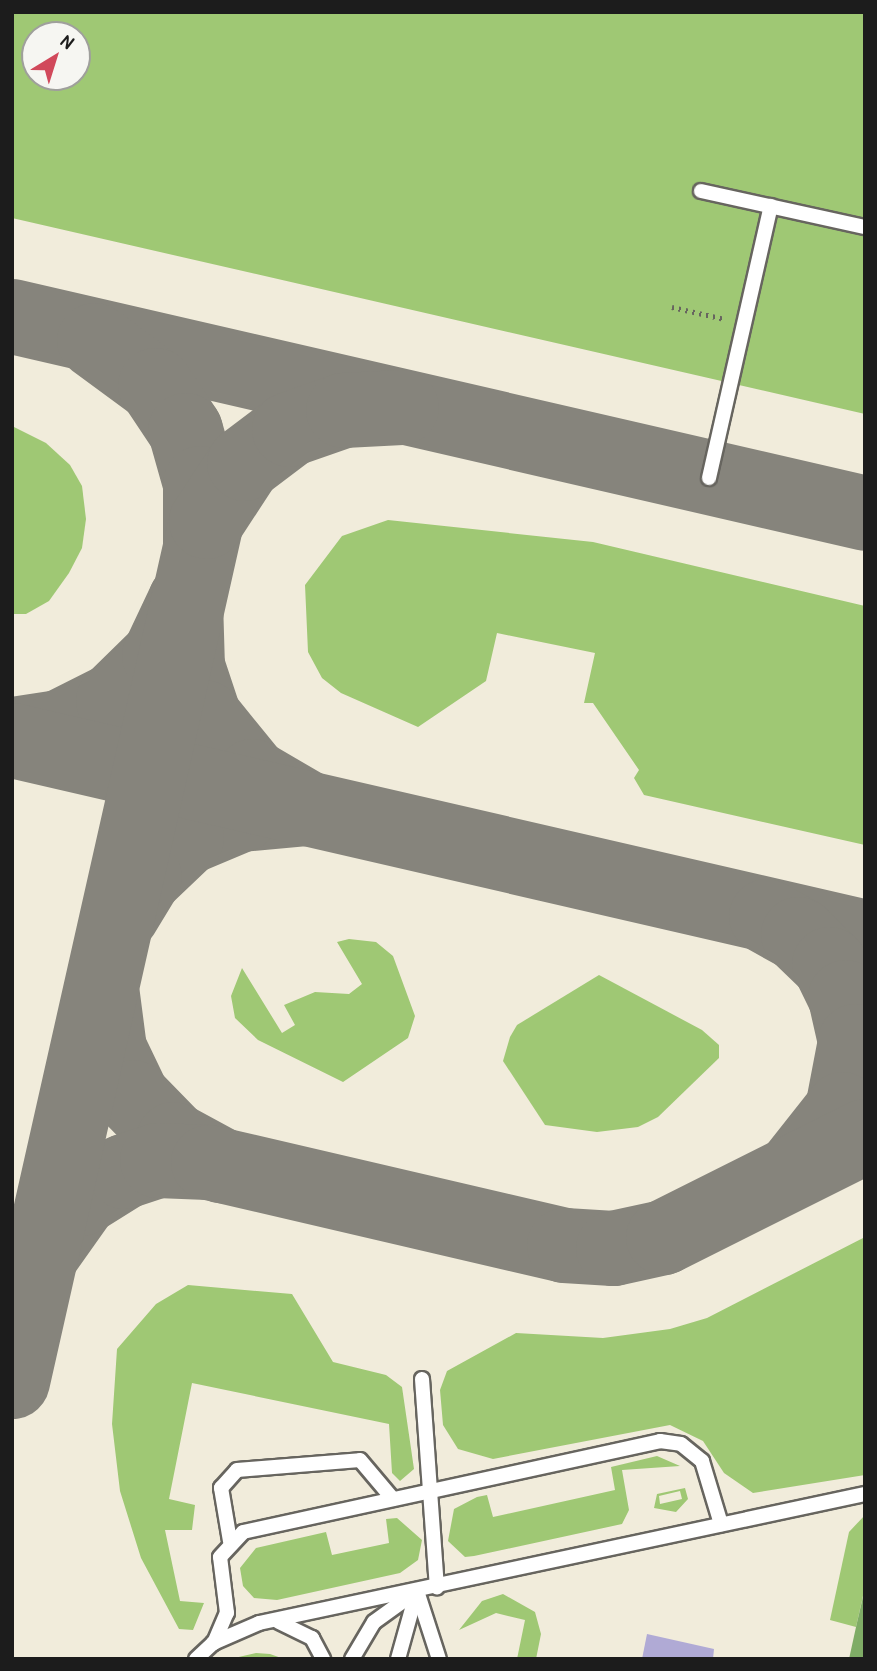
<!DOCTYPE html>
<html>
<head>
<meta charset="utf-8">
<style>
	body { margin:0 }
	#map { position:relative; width:877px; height:1671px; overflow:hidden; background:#f1ecdb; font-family:"Patrick Hand",sans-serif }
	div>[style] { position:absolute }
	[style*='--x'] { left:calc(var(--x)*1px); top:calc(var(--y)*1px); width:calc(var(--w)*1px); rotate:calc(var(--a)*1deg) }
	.green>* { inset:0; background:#9fc874 }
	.forest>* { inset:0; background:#7fac66 }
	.taxiway>* { height:75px; margin:-37.5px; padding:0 37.5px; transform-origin:37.5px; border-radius:37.5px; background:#86847c }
	.building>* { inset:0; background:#b0aad5 }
	.path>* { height:4.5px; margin-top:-2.25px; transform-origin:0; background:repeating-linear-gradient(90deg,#67655f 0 2px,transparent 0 7px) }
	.roads { filter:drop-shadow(2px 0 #67655f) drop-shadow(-2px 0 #67655f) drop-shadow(0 2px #67655f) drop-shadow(0 -2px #67655f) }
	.service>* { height:14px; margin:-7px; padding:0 7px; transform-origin:7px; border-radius:7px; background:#fff }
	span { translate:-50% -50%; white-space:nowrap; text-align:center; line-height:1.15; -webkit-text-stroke:5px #f6f6f2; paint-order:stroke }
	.frame { position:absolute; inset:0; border:14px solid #1c1c1c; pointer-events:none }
	.north { position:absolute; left:21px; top:21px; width:70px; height:70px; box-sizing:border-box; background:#f6f6f2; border:2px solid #9f9f9c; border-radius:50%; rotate:38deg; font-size:19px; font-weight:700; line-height:28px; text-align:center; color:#1c1c1c }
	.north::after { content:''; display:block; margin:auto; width:24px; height:32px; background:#d1495b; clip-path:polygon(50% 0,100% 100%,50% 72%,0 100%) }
</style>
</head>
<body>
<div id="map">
	<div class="green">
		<div style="clip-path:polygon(evenodd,12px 12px,865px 12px,865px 414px,12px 218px,12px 12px,35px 35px,77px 35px,77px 77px,35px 77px,35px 35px)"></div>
		<div style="clip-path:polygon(12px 426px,46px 443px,70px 465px,82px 486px,86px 519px,82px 548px,69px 573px,49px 601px,26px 614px,12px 614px)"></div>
		<div style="clip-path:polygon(388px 520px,593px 542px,865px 606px,865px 845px,644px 795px,634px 778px,639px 770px,593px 703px,584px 703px,595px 653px,497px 633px,486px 681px,418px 727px,341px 693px,322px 678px,308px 652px,305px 585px,342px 536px)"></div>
		<div style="clip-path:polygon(349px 939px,376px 942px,393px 956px,415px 1016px,408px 1038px,343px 1082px,258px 1040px,235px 1018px,231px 996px,242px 968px,282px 1033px,295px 1025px,284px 1005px,315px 992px,349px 994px,362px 984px,337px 942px)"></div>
		<div style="clip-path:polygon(599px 975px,702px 1030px,719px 1045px,719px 1058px,658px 1117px,638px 1127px,597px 1132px,545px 1125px,503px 1061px,510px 1037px,517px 1025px)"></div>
		<div style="clip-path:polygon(865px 1237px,865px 1475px,753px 1493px,724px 1473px,703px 1441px,670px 1425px,493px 1459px,458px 1449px,443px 1425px,440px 1390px,447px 1371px,516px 1333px,603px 1338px,670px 1329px,707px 1318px)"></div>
		<div style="clip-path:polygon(188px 1285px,292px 1294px,333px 1362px,386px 1375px,402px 1387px,414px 1469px,400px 1481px,392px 1473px,389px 1424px,192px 1383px,169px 1499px,195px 1505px,192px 1530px,165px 1530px,180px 1601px,204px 1603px,193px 1630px,179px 1629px,141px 1558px,120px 1491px,112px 1424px,117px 1349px,156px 1304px)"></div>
		<div style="clip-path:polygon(657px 1456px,680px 1466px,622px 1470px,629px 1510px,622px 1524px,474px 1556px,465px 1557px,448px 1541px,454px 1509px,477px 1497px,487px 1495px,493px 1517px,615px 1490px,611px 1467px)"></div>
		<div style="clip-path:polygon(evenodd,685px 1488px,688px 1499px,676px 1512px,654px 1508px,657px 1494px,685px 1488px,680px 1491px,682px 1499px,660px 1504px,659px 1496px,680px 1491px)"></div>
		<div style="clip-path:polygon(865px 1515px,865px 1587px,856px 1627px,830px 1620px,849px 1532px)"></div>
		<div style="clip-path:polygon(397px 1518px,422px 1540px,418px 1560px,400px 1573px,277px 1600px,254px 1598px,243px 1586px,240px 1568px,256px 1548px,326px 1532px,332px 1555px,389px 1543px,386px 1519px)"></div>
		<div style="clip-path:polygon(503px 1594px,535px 1612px,541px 1634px,536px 1659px,517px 1659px,525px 1620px,496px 1613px,459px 1630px,482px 1601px)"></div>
		<div style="clip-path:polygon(256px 1653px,270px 1654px,284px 1659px,230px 1659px)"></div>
	</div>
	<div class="forest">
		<div style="clip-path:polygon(865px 1588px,865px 1659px,849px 1659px,856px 1627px)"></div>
	</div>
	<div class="taxiway">
		<div style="--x:12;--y:316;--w:875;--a:13"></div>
		<div style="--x:94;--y:340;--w:76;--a:36.4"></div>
		<div style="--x:155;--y:385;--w:54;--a:56.3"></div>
		<div style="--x:185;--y:430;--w:55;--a:74.2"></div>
		<div style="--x:200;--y:483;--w:59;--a:90"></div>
		<div style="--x:12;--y:734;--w:48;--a:-8.5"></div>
		<div style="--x:59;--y:727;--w:60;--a:-26.6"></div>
		<div style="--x:113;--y:700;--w:64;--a:-44.4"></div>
		<div style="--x:159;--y:655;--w:61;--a:-64.7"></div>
		<div style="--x:185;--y:600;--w:66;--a:88.3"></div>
		<div style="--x:187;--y:666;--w:54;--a:71.6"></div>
		<div style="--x:204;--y:717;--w:76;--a:50.9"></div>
		<div style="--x:252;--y:776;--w:64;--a:30.2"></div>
		<div style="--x:307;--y:808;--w:66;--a:174.8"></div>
		<div style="--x:241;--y:814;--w:60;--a:157.3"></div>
		<div style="--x:186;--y:837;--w:58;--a:136.4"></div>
		<div style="--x:144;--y:877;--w:44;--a:121.2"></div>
		<div style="--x:12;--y:740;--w:875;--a:13"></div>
		<div style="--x:766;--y:916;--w:37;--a:29"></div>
		<div style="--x:798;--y:934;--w:43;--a:44.1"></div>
		<div style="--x:829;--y:964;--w:37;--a:64"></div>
		<div style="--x:845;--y:997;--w:45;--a:77.2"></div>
		<div style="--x:855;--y:1041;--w:69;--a:100.8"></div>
		<div style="--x:842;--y:1109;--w:79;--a:128.3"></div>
		<div style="--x:102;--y:995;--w:54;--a:82.6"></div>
		<div style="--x:109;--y:1049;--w:53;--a:64.4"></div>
		<div style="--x:132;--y:1097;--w:59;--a:45.7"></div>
		<div style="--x:173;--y:1139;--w:55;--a:28.4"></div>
		<div style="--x:42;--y:1253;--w:67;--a:-54.7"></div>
		<div style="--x:81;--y:1198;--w:51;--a:-32.1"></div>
		<div style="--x:124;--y:1171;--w:35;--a:-18"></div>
		<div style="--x:157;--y:1160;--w:51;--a:2.2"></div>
		<div style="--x:208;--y:1162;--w:366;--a:13.1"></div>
		<div style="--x:564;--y:1245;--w:49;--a:3.5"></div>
		<div style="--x:613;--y:1248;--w:51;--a:-12.4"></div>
		<div style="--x:663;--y:1237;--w:226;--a:-26.6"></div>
		<div style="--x:12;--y:1381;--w:882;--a:-77.29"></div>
		<div style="--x:206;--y:521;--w:69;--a:-56.8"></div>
		<div style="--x:244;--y:463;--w:56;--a:-37.1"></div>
		<div style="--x:289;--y:429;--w:57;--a:-19.4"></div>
		<div style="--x:343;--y:410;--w:58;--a:-3"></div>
	</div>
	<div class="building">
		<div style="clip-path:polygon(647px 1634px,714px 1649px,713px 1659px,642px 1659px)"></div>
	</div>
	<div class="path">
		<div style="--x:672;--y:307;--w:54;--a:12.8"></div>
	</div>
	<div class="roads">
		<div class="service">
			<div style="--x:701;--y:191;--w:168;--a:12.4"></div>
			<div style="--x:709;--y:478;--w:279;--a:-77.2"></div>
			<div style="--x:422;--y:1379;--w:209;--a:85.9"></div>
			<div style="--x:230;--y:1541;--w:54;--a:-99.6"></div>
			<div style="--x:221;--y:1488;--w:24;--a:-48"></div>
			<div style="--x:237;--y:1470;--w:123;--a:-4.6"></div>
			<div style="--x:360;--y:1460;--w:51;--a:49.8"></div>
			<div style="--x:417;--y:1591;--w:71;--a:72.1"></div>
			<div style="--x:279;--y:1622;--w:37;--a:26"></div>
			<div style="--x:312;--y:1638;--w:24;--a:62"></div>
			<div style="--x:214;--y:1643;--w:33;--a:-67"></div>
			<div style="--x:227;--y:1613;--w:56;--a:-97.1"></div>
			<div style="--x:220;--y:1557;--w:34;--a:-47"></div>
			<div style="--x:243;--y:1532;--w:427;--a:-12.3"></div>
			<div style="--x:660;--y:1441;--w:21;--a:8"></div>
			<div style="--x:681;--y:1444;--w:27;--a:39"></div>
			<div style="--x:702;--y:1461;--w:66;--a:73.2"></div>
			<div style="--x:196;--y:1659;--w:23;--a:-43"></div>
			<div style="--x:213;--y:1643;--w:50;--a:-23.5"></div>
			<div style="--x:259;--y:1623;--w:620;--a:-12.02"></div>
			<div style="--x:352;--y:1659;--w:43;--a:-59.3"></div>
			<div style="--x:374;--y:1622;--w:44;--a:-35.8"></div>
			<div style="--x:398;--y:1659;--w:71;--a:-74.4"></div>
		</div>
	</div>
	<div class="frame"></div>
	<div class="north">N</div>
</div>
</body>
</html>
